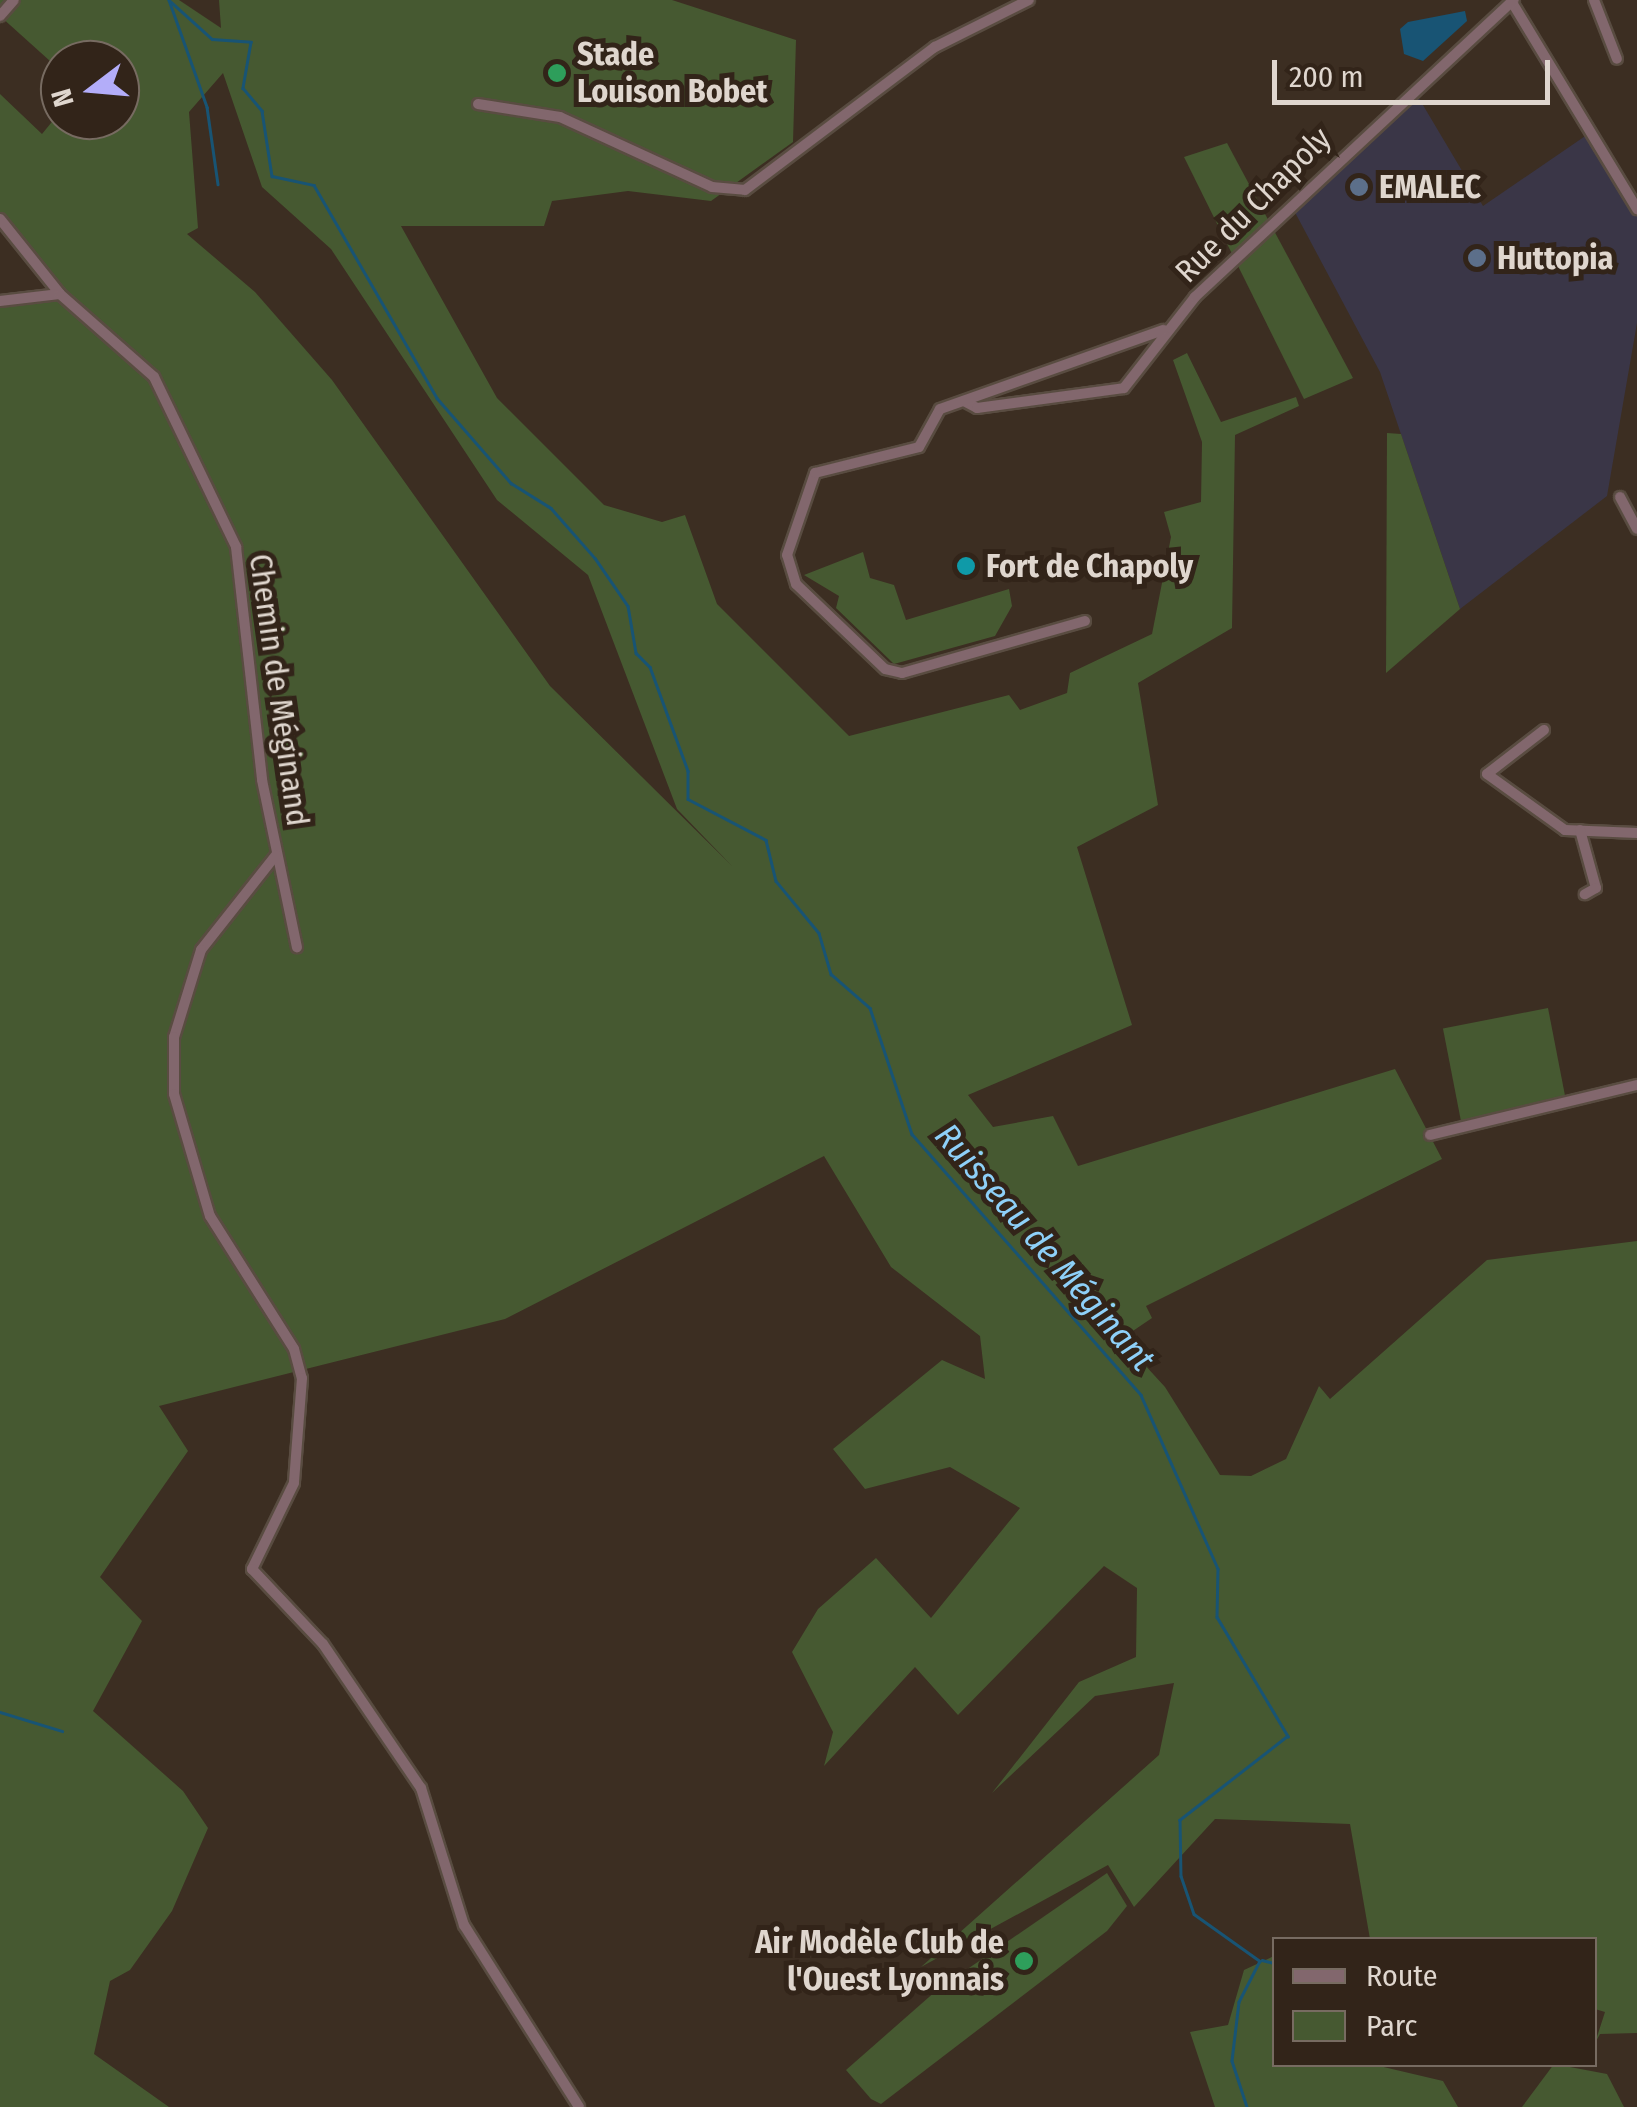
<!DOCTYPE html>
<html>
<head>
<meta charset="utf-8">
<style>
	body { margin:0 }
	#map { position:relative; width:1637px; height:2107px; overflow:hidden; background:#3c2e22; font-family:"Fira Sans Condensed",sans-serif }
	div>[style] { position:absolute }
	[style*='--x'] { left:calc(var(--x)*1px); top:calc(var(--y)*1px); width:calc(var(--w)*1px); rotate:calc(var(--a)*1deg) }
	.industrial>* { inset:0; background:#3a3647 }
	.green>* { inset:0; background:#465931; transform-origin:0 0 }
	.water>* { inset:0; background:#185474 }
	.stream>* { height:2.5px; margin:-1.25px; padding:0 1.25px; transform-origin:1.25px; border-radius:1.25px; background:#185474 }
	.roads { filter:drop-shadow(2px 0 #594c41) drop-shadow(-2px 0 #594c41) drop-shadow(0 2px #594c41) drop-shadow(0 -2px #594c41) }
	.minor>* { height:10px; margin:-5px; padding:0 5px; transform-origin:5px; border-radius:5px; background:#82676d }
	.dots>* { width:28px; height:28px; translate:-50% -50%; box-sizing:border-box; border:5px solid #322419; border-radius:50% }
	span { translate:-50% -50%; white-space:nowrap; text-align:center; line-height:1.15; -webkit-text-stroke:10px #322419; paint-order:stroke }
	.poi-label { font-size:32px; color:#dfd6ce; font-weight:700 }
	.left { translate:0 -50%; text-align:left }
	.right { translate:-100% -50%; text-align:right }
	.street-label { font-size:32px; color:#dfd6ce }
	.water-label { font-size:35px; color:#8ed0f8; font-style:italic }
	.legend { position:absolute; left:1272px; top:1937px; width:325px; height:130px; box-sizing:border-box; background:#322419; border:2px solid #776b61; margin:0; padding:12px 18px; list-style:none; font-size:30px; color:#dfd6ce }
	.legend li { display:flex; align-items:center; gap:20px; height:50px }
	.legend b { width:50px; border:2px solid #776b61 }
	.north { position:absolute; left:40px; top:40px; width:100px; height:100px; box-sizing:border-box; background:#322419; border:2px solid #776b61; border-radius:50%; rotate:254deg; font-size:28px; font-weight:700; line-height:40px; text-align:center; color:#dfd6ce }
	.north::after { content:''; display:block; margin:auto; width:35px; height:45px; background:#b3adf9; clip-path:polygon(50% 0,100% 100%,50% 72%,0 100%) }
	.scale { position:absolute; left:1272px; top:60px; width:278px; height:45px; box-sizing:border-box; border:5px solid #dfd6ce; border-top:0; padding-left:12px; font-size:30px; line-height:35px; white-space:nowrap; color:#dfd6ce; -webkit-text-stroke:8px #322419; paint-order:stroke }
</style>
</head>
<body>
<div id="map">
	<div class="industrial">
		<div style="clip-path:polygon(1414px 90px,1483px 206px,1594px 130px,1637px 209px,1637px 323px,1607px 496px,1460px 609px,1380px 372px,1290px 203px)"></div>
	</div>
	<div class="green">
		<div style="clip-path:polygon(evenodd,0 0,179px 0,221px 28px,219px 0,672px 0,796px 40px,793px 142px,711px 201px,628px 191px,552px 201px,544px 226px,401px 226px,497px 398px,604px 505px,662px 522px,685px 515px,717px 604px,849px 736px,1009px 695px,1020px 710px,1067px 693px,1070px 673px,1152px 634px,1171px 537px,1164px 512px,1201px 502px,1202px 442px,1173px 360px,1187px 353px,1221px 422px,1296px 397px,1299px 406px,1235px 435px,1232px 628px,1138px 683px,1158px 805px,1077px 847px,1132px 1025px,968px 1095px,993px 1127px,1053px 1116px,1078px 1166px,1395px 1069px,1442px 1159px,1146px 1306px,1152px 1318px,1121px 1339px,1165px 1387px,1220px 1475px,1251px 1476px,1286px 1459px,1319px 1386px,1330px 1399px,1487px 1260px,1637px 1241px,1637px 2033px,1600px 2034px,1595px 2043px,1605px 2012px,1595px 2009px,1594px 1940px,1370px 1939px,1350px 1824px,1215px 1819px,1134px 1907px,1108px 1865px,921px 1967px,1159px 1755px,1174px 1683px,1095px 1696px,992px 1793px,1079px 1682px,1136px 1657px,1137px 1588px,1104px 1566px,958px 1715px,915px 1667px,824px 1766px,833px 1732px,792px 1652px,818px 1609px,876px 1558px,931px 1618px,1020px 1508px,950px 1467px,865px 1489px,833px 1449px,942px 1360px,985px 1379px,980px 1336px,891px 1267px,824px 1156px,505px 1319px,159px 1406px,188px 1451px,100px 1577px,142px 1621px,93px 1711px,183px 1791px,208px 1828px,172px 1911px,130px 1970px,110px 1981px,94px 2054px,169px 2107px,0 2107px,0 301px,59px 294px,0 220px,0 94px,42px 134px,60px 112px,60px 120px,120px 120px,120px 60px,60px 60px,60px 70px,0 16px,0 0,223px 73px,262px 187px,331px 249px,497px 500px,588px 575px,677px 809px,732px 866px,550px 686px,332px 380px,255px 292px,187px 234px,198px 228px,189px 112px,223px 73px)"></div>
		<div style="clip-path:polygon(1227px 143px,1353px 378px,1304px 399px,1184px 157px)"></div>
		<div style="clip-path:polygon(1387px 433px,1401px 434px,1460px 609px,1386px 673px)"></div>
		<div style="clip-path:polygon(863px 552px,870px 578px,894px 585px,906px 620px,1009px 589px,1012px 606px,995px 636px,894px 664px,836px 608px,839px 596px,804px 575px)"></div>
		<div style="left:1548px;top:1008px;width:96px;height:107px;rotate:79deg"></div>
		<div style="clip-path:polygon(1107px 1873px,1127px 1906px,1107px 1931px,881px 2104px,871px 2099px,846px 2070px,937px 1990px)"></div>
		<div style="clip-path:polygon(1274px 1956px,1274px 2064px,1375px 2065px,1443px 2081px,1458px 2107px,1215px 2107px,1190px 2032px,1228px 2025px,1244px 1970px)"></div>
		<div style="clip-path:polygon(1554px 2064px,1607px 2074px,1624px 2107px,1522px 2107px)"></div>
	</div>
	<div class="water">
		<div style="clip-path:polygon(1465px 11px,1467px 21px,1423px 61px,1404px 54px,1400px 29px,1408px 22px)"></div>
	</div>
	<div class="stream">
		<div style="--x:169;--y:0;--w:58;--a:42.2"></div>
		<div style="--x:212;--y:39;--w:39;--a:4"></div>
		<div style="--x:251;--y:42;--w:47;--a:99.9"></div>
		<div style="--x:243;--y:88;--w:30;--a:50"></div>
		<div style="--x:262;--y:111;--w:66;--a:81.3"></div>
		<div style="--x:272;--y:176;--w:43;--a:12.1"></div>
		<div style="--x:314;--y:185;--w:246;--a:60"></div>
		<div style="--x:437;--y:398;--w:113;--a:49"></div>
		<div style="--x:511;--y:483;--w:47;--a:32"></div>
		<div style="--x:551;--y:508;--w:67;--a:48.7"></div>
		<div style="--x:595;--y:558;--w:58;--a:55.5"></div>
		<div style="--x:628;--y:606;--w:48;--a:80.3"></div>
		<div style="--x:636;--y:653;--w:20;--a:45"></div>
		<div style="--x:650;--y:667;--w:111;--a:69.9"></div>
		<div style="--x:688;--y:771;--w:28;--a:90"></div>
		<div style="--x:688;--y:799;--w:88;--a:27.7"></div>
		<div style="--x:766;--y:840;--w:42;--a:76.3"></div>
		<div style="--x:776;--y:881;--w:67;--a:50.4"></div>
		<div style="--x:819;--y:933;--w:43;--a:73.7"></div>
		<div style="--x:831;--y:974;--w:52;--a:41.1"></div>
		<div style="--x:870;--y:1008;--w:133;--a:71.6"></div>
		<div style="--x:912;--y:1134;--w:347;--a:48.7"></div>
		<div style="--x:1141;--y:1395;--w:190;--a:66.1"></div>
		<div style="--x:1218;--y:1569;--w:48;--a:91.2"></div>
		<div style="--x:1217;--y:1617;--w:139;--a:59.2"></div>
		<div style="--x:1288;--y:1736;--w:137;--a:142.1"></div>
		<div style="--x:1180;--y:1820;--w:56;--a:89"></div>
		<div style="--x:1181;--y:1876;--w:40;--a:71.1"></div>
		<div style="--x:1194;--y:1914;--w:81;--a:35.5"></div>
		<div style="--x:1260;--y:1961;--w:46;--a:117.1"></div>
		<div style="--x:1239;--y:2002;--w:59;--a:96.8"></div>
		<div style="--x:1232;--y:2061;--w:48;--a:71.9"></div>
		<div style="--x:169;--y:0;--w:114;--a:70.4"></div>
		<div style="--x:207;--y:107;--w:78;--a:81.9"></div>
		<div style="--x:0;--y:1712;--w:65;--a:17"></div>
		<div style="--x:1262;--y:1960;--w:12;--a:14"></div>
	</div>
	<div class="roads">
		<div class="minor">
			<div style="--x:1594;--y:0;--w:63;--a:68.7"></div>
			<div style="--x:1513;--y:4;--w:240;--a:58.8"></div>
			<div style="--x:0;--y:16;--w:21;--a:-49"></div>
			<div style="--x:478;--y:104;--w:83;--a:9"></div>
			<div style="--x:560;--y:117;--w:167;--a:24.7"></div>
			<div style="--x:712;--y:187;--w:33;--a:5"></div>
			<div style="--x:745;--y:190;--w:238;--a:-37"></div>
			<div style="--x:935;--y:47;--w:105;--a:-26.6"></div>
			<div style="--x:0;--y:219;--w:96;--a:51.3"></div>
			<div style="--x:0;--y:301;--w:60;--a:-6.7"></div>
			<div style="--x:60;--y:294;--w:125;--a:41.4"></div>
			<div style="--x:154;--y:377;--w:189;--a:64.2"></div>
			<div style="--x:236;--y:547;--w:234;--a:83.6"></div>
			<div style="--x:262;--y:780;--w:171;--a:78.2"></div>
			<div style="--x:964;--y:401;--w:15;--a:28"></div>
			<div style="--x:977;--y:408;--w:148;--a:-7.7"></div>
			<div style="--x:1124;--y:388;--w:115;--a:-52"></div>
			<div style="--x:1195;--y:297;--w:436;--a:-43"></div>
			<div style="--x:1620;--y:497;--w:36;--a:62"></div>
			<div style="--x:1085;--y:621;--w:190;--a:164.1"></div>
			<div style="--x:902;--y:673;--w:17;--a:-167"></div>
			<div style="--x:885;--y:669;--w:123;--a:-136.3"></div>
			<div style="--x:796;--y:584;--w:30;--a:-107"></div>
			<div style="--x:787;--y:555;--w:87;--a:-71.1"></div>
			<div style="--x:815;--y:473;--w:107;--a:-14"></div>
			<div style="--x:919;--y:447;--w:43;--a:-61.1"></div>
			<div style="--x:940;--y:409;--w:237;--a:-19.5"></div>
			<div style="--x:1544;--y:730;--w:72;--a:142.3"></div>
			<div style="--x:1487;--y:774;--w:96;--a:35.7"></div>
			<div style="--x:1565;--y:830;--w:72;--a:2.4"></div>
			<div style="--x:1580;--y:830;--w:60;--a:74.6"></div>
			<div style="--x:1596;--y:888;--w:13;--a:151"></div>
			<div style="--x:276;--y:855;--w:121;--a:128.3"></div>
			<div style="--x:201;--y:950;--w:91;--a:107.2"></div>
			<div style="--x:174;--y:1037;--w:57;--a:90"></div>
			<div style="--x:174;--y:1094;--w:127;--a:73.6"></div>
			<div style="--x:210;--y:1216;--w:157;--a:57.7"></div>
			<div style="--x:294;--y:1349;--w:30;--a:75"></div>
			<div style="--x:302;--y:1378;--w:105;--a:94.4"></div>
			<div style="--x:294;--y:1483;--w:96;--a:116"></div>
			<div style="--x:252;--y:1569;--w:103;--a:46.6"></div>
			<div style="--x:323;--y:1644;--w:174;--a:55.8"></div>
			<div style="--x:421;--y:1788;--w:144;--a:72.6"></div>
			<div style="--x:464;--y:1925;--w:215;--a:57.7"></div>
			<div style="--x:1430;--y:1135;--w:213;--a:-13.6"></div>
		</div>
	</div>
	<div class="dots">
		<div style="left:557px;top:73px;background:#2e9e5b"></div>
		<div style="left:1359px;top:187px;background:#5c6f8a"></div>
		<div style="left:1477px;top:258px;background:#5c6f8a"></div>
		<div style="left:966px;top:566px;background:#0f9aa8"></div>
		<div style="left:1024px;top:1961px;background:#2e9e5b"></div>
	</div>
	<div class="poi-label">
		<span class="left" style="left:577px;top:73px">Stade<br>Louison Bobet</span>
		<span class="left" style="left:1379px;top:187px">EMALEC</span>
		<span class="left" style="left:1497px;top:258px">Huttopia</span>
		<span class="left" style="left:986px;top:566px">Fort de Chapoly</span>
		<span class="right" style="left:1004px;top:1961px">Air Modèle Club de<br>l'Ouest Lyonnais</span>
	</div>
	<div class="street-label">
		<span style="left:1253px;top:205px;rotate:-45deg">Rue du Chapoly</span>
		<span style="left:279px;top:690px;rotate:82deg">Chemin de Méginand</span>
	</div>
	<div class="water-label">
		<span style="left:1045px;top:1247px;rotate:49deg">Ruisseau de Méginant</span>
	</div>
	<ul class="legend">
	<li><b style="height:12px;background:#82676d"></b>Route</li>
	<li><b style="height:28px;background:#465931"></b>Parc</li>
	</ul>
	<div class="north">N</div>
	<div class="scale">200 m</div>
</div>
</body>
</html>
